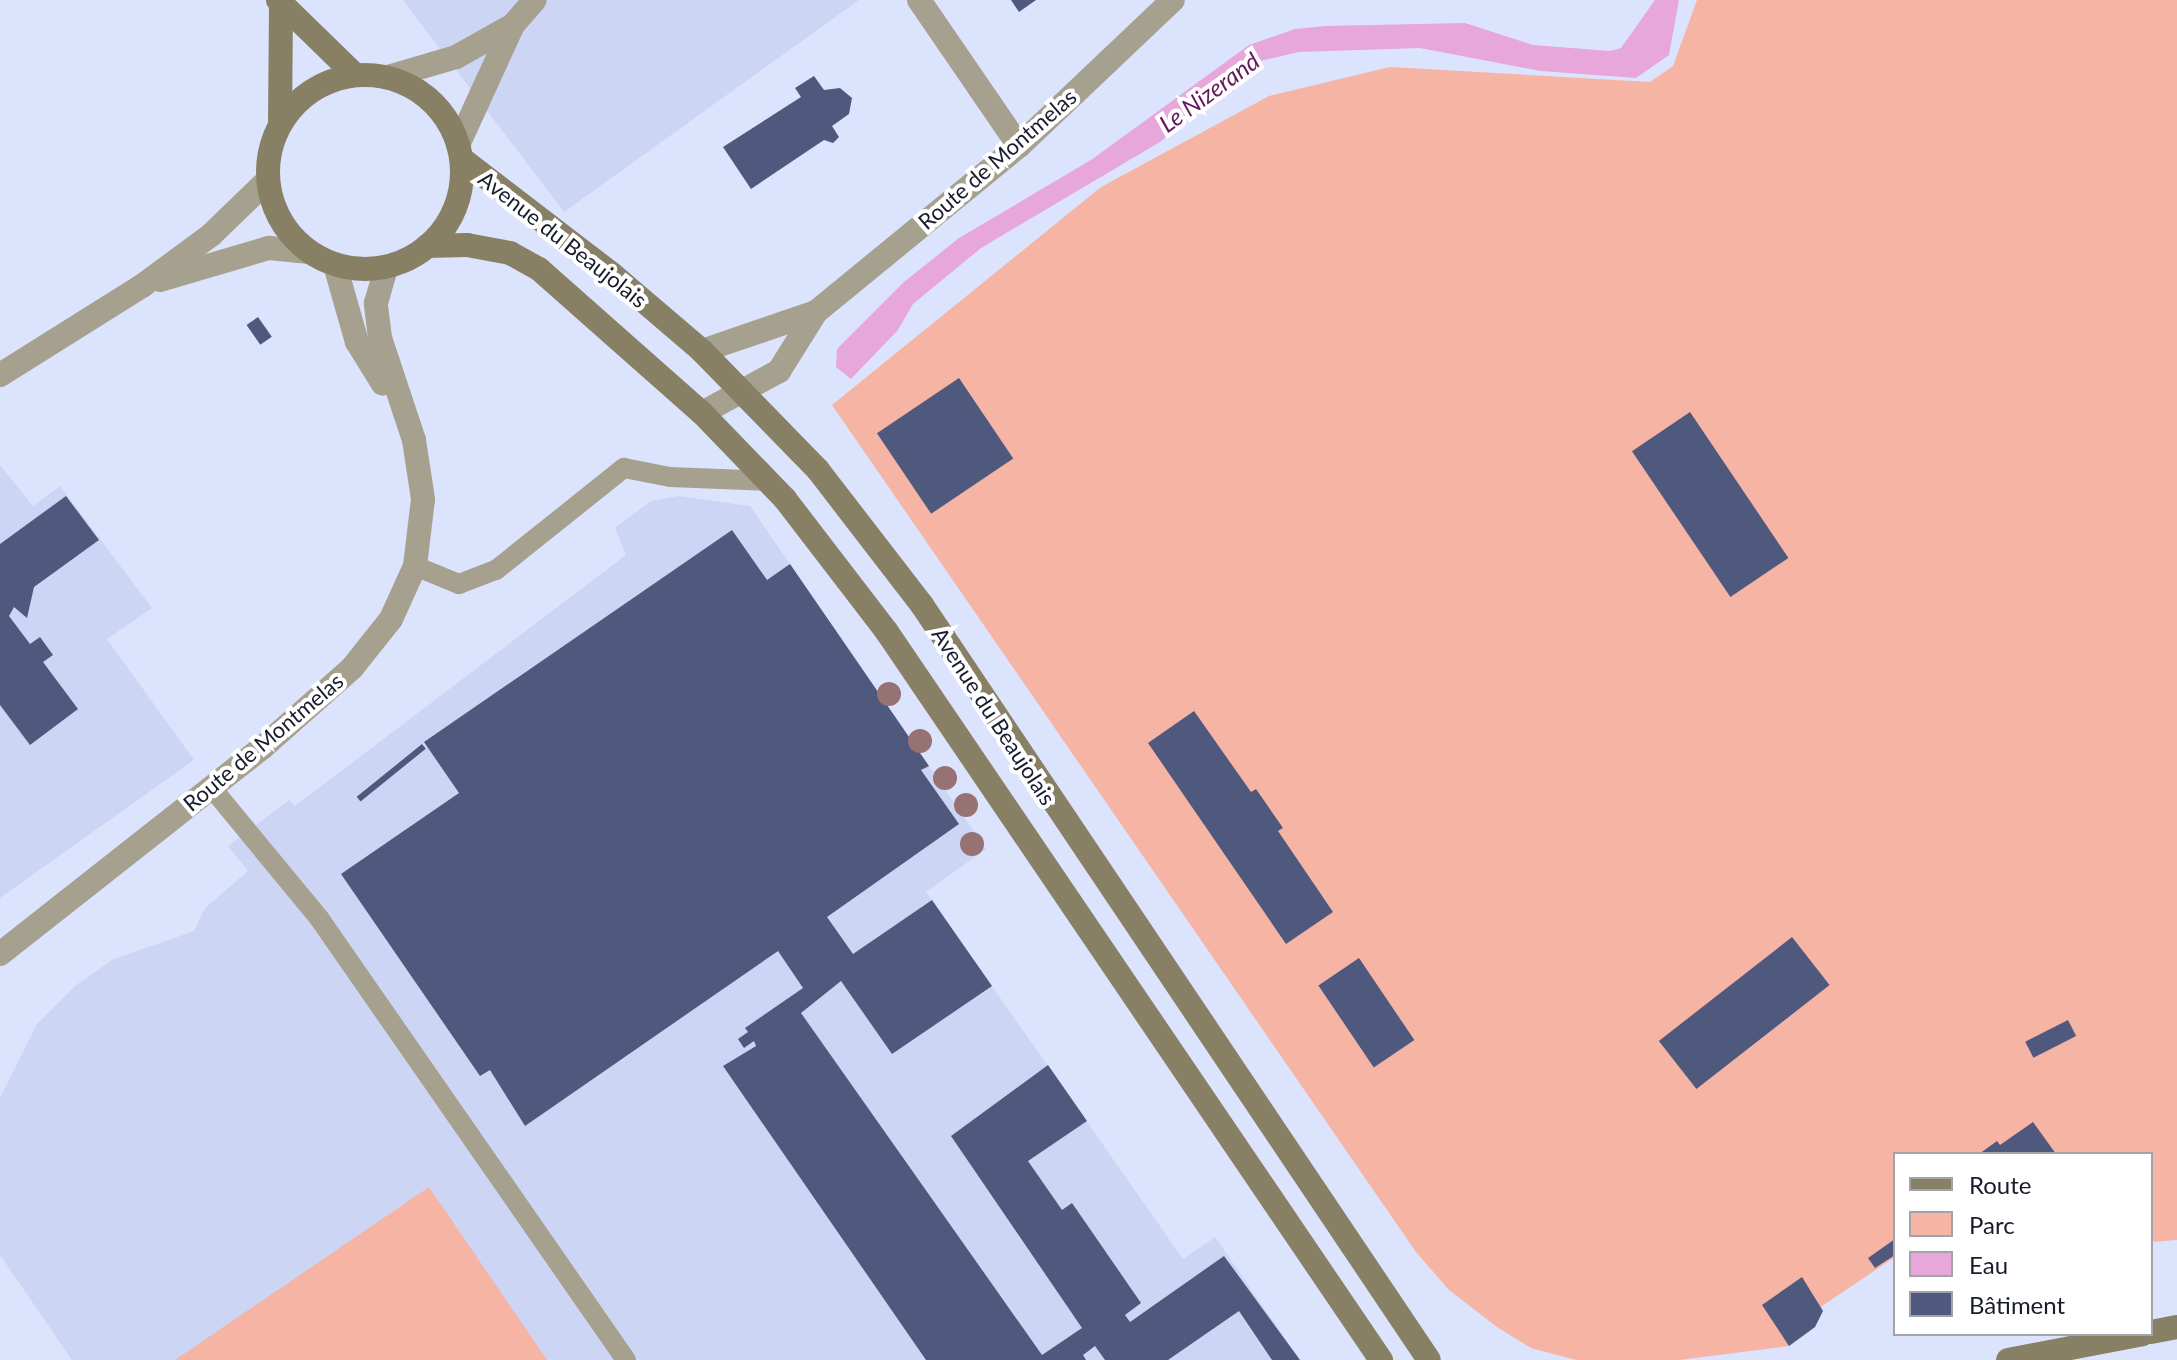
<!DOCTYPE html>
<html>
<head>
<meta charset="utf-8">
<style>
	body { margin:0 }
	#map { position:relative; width:2177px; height:1360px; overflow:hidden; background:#dce3fd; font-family:Lato,sans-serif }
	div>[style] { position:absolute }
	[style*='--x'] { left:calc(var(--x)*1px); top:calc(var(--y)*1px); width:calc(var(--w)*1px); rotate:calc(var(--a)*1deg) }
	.built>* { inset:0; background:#cdd5f4 }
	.green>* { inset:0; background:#f6b4a5 }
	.water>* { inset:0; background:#e8a7db }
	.building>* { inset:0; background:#4f587d; transform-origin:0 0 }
	.service>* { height:20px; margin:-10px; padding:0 10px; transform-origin:10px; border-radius:10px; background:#a6a18e }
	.minor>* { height:24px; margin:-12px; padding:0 12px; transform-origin:12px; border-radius:12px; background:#a6a18e }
	.tertiary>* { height:24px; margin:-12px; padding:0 12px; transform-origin:12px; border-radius:12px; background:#a6a18e }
	.secondary>* { height:24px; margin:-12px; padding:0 12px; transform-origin:12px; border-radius:12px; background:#888064 }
	.secondary>.ring { margin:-12px; padding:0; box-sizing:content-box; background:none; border:24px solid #888064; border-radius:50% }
	.trees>* { width:24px; height:24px; margin:-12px; border-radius:50%; background:#967275 }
	span { translate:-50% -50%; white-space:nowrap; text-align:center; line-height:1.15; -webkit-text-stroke:8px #fff; paint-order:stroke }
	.street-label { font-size:22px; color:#181c2c }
	.water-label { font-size:24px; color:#64195b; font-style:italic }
	.legend { position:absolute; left:1893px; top:1152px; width:260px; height:184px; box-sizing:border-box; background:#fff; border:2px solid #a3a4ab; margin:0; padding:10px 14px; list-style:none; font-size:24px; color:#181c2c }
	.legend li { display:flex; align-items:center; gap:16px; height:40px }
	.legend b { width:40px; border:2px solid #a3a4ab }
</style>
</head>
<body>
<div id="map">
	<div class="built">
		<div style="clip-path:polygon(403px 0,859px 0,564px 212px)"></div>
		<div style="clip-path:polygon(0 465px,33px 506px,60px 486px,152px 608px,107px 639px,194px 760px,0 898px)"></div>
		<div style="clip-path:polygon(678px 496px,750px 506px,986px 849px,926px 892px,1183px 1259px,1215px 1237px,1300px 1360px,72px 1360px,0 1255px,0 1098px,37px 1024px,76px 985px,114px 959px,194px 931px,205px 908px,248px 871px,228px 846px,289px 800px,295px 806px,626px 555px,615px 528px,651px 501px)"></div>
	</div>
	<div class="green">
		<div style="clip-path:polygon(1697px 0,2177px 0,2177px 1240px,2151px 1242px,2151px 1154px,1895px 1154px,1895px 1257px,1822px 1306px,1815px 1327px,1789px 1346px,1679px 1360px,1576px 1360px,1531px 1348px,1497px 1327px,1449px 1290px,1416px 1252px,832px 405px,1101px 187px,1269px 96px,1390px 67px,1650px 82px,1673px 66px)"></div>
		<div style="clip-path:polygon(429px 1187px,547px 1360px,175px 1360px)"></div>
	</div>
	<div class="water">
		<div style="clip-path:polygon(1655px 0,1679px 0,1669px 55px,1636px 78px,1541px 71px,1420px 48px,1299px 52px,1260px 61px,1160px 142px,981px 248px,913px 304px,898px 330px,851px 379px,836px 367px,837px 349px,904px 282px,959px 238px,1091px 160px,1249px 45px,1295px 29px,1325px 26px,1465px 23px,1533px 45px,1610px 51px,1621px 48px)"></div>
	</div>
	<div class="building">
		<div style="clip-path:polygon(1011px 0,1036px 0,1019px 12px)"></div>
		<div style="clip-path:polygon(814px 76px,824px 90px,840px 88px,852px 98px,849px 114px,832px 126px,839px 137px,833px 143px,824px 140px,751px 189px,723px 147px,801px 97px,795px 88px)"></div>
		<div style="left:258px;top:317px;width:24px;height:14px;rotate:55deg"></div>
		<div style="left:959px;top:378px;width:97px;height:99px;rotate:56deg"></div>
		<div style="left:1690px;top:412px;width:176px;height:70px;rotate:56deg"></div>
		<div style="clip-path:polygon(66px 496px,99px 540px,34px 587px,27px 618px,14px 607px,9px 616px,30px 644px,40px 637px,53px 655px,43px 662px,78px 709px,30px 745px,0 705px,0 544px)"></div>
		<div style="clip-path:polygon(732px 530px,767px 580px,790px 564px,929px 766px,921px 770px,959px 824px,827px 917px,853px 954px,932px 900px,992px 986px,892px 1054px,841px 981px,801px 1013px,1042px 1355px,1082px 1328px,951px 1136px,1048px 1065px,1087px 1121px,1028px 1161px,1062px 1210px,1072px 1203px,1141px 1303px,1125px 1315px,1130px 1322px,1224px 1256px,1300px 1360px,1272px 1360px,1239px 1311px,1168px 1360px,1105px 1360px,1095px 1346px,1083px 1355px,1086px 1360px,926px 1360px,723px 1066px,756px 1046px,754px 1041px,744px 1048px,738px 1039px,748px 1032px,745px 1028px,803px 988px,778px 951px,525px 1126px,490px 1070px,480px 1076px,341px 874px,459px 793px,424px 742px)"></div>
		<div style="clip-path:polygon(1194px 711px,1251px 792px,1256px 789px,1283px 828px,1278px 831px,1333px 912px,1286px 944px,1148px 743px)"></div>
		<div style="left:422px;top:744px;width:6px;height:84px;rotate:51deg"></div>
		<div style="left:1792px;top:937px;width:61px;height:169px;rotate:52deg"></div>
		<div style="left:1359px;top:958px;width:99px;height:49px;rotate:56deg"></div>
		<div style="left:2068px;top:1020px;width:18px;height:48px;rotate:63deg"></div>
		<div style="clip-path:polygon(2033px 1122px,2056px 1154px,1979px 1154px,1997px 1141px,2000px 1145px)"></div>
		<div style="clip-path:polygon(1895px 1239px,1895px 1255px,1875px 1268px,1868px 1258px)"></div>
		<div style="clip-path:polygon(1802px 1277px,1823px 1311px,1815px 1327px,1789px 1346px,1762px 1305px)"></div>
	</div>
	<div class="service">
		<div style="--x:415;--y:566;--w:48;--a:22.2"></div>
		<div style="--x:459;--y:584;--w:40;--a:-21"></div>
		<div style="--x:496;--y:570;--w:164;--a:-38.6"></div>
		<div style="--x:624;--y:468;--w:47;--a:11.1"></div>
		<div style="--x:670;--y:477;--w:98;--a:2.3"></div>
		<div style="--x:211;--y:787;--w:170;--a:50.5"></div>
		<div style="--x:319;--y:918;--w:538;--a:55.22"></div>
	</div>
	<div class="minor">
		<div style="--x:919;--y:0;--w:177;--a:55.6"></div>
		<div style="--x:388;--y:77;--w:71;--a:-16.4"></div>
		<div style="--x:456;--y:57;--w:65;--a:-29.3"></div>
		<div style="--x:458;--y:145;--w:132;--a:-65.4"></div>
		<div style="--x:513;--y:25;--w:33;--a:-49"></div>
	</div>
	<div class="tertiary">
		<div style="--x:335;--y:265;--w:80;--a:74.1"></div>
		<div style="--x:357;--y:342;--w:49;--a:58.2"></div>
		<div style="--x:160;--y:280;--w:114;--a:-16.4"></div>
		<div style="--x:269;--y:248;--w:40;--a:5.7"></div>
		<div style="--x:702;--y:351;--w:120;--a:-18.9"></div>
		<div style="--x:816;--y:312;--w:262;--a:-39.3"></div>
		<div style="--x:1019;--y:146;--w:212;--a:-43.5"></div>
		<div style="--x:0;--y:375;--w:168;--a:-32.1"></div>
		<div style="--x:142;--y:286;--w:86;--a:-36.5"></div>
		<div style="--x:211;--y:235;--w:78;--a:-44"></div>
		<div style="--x:702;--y:413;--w:88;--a:-28.6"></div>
		<div style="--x:779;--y:371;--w:70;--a:-57.9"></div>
		<div style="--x:0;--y:954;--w:333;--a:-38.2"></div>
		<div style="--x:262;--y:748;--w:120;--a:-41.6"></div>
		<div style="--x:352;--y:668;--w:63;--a:-51.5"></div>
		<div style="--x:391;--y:619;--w:58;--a:-65.6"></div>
		<div style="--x:415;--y:566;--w:67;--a:-83.2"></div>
		<div style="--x:423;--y:499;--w:60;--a:-98.7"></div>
		<div style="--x:414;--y:440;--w:108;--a:-108.4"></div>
		<div style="--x:380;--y:338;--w:35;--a:-97"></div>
		<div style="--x:376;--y:303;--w:37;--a:-74"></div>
	</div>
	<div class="secondary">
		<div style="--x:278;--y:0;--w:107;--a:44.2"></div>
		<div class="ring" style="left:268px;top:75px;width:170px;height:170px"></div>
		<div style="--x:280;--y:123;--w:117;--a:-89.5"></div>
		<div style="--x:462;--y:159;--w:189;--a:37.5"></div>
		<div style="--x:612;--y:274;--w:118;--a:40.5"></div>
		<div style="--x:702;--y:351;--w:166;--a:45.7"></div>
		<div style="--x:818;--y:470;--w:170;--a:52.4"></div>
		<div style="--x:922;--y:605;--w:909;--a:56.12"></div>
		<div style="--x:427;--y:246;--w:40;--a:-1.4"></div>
		<div style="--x:467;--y:245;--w:44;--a:10.5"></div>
		<div style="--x:510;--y:253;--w:33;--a:29"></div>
		<div style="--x:539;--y:269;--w:217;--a:41.5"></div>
		<div style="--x:702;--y:413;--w:120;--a:46"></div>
		<div style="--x:785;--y:499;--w:168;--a:52.5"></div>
		<div style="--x:887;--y:632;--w:880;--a:55.84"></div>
		<div style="--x:2151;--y:1332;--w:26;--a:-11"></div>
		<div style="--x:2008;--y:1360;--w:137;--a:-10.9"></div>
	</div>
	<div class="trees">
		<div style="left:889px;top:694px"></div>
		<div style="left:920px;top:741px"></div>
		<div style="left:945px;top:778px"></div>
		<div style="left:966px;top:805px"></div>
		<div style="left:972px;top:844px"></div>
	</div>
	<div class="street-label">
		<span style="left:997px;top:159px;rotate:-41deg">Route de Montmelas</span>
		<span style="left:563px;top:239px;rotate:38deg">Avenue du Beaujolais</span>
		<span style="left:994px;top:716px;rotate:57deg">Avenue du Beaujolais</span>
		<span style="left:263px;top:742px;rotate:-40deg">Route de Montmelas</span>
	</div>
	<div class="water-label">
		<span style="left:1209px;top:92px;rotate:-36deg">Le Nizerand</span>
	</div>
	<ul class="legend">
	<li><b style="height:10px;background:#888064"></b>Route</li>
	<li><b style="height:22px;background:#f6b4a5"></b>Parc</li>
	<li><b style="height:22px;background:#e8a7db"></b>Eau</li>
	<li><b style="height:22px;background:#4f587d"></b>Bâtiment</li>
	</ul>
</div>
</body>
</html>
